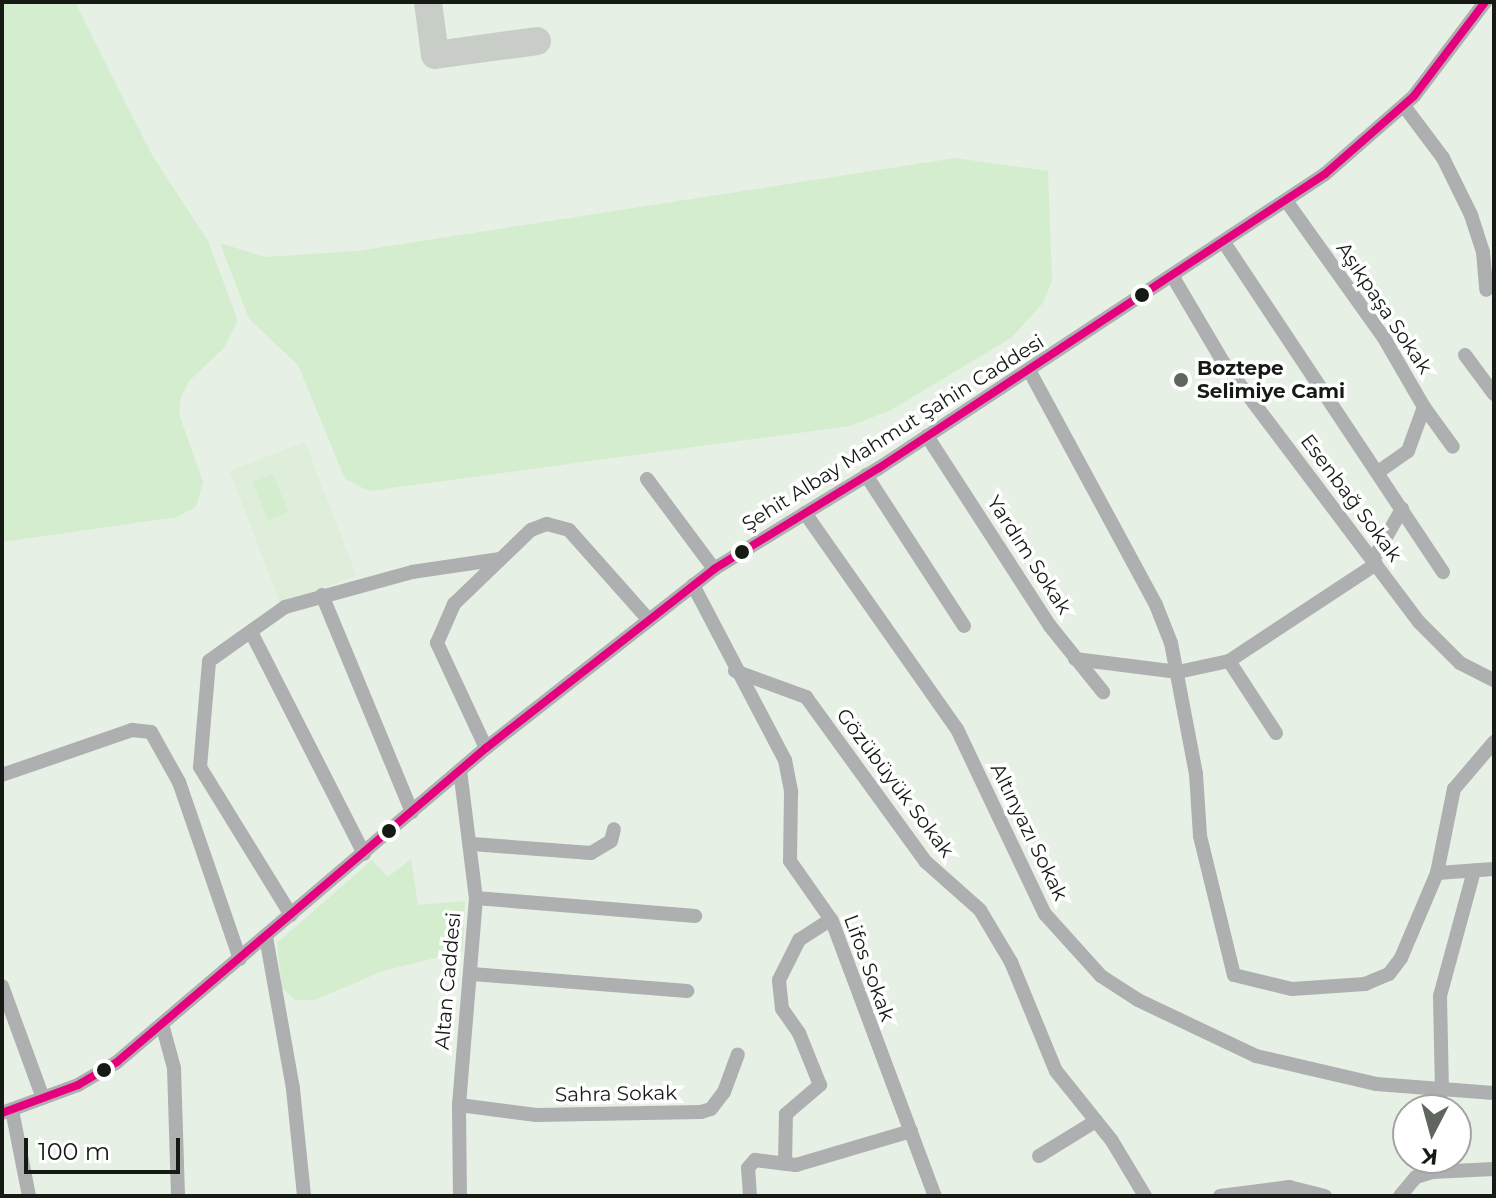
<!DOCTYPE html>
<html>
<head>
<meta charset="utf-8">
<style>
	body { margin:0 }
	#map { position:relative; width:1496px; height:1198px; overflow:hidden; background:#e7f0e5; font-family:Montserrat,sans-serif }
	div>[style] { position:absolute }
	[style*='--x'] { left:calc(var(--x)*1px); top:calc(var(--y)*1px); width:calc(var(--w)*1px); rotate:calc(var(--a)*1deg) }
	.built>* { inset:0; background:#deeedb; transform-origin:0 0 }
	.green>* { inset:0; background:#d3edce; transform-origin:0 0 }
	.taxiway>* { height:28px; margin:-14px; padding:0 14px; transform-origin:14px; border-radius:14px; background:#c8cec7 }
	.minor>* { height:14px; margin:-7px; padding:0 7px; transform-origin:7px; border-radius:7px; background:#aeafb0 }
	.bus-1>* { height:8px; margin:-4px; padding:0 4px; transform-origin:4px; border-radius:4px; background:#e5007d }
	.dots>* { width:22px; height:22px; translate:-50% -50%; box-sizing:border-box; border:4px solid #fff; border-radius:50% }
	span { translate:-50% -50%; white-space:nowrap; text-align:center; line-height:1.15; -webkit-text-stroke:7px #fff; paint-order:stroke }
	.street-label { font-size:20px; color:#151b14 }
	.poi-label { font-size:20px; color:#151b14; font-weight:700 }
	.left { translate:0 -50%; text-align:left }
	.frame { position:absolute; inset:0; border:4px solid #151b14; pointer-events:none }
	.north { position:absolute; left:1392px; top:1094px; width:80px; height:80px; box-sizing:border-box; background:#fff; border:2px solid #a1a4a1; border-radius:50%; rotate:186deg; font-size:22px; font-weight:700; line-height:32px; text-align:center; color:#151b14 }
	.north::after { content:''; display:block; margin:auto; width:28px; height:36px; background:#5e665d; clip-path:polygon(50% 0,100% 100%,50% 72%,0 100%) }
	.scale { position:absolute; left:24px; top:1138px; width:156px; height:36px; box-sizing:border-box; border:4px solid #151b14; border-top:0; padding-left:10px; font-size:24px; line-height:28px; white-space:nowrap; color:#151b14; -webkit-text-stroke:6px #fff; paint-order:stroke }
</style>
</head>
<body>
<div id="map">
	<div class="built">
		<div style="left:305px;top:442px;width:143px;height:81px;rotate:69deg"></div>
	</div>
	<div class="green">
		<div style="clip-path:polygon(2px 2px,75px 2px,152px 155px,208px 241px,238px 321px,223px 349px,190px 380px,181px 397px,179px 414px,203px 482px,196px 507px,177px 517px,2px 542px)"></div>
		<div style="clip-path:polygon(955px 158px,1048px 171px,1052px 281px,1043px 303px,1011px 338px,891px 410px,850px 426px,369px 491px,345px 479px,298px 365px,249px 319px,220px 243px,265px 257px,357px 251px)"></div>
		<div style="left:273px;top:474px;width:41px;height:22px;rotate:68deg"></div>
		<div style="clip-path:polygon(411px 859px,418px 905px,465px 901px,463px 951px,383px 971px,315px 1000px,295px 1000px,282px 988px,277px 943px,372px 860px,388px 877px)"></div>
	</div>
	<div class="taxiway">
		<div style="--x:428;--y:2;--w:53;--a:82.5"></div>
		<div style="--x:435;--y:55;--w:103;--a:-7.8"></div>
	</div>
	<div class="minor">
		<div style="--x:1404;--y:106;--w:65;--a:53.1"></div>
		<div style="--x:1443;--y:158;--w:64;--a:63.8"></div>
		<div style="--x:1471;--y:215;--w:39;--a:72"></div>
		<div style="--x:1483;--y:252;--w:38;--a:85"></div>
		<div style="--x:1287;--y:202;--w:167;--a:54.5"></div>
		<div style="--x:1384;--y:338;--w:80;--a:59.9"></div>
		<div style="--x:1424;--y:407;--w:47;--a:110"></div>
		<div style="--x:1408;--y:451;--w:37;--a:145"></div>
		<div style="--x:1225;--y:244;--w:394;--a:56.4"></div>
		<div style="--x:1173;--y:277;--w:99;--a:59.5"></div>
		<div style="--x:1223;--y:362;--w:326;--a:53"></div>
		<div style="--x:1419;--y:622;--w:58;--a:45"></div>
		<div style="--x:1460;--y:663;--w:38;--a:27"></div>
		<div style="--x:1465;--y:355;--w:49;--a:53.4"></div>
		<div style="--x:1029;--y:370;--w:267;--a:61.6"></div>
		<div style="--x:1156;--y:605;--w:41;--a:68.5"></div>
		<div style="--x:1171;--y:643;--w:133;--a:79.2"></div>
		<div style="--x:1196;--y:774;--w:62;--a:86.3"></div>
		<div style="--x:1200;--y:836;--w:143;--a:76.3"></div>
		<div style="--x:1234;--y:975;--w:60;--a:13.6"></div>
		<div style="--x:1292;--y:989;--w:73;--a:-3.9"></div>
		<div style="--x:1365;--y:984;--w:26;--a:-23"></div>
		<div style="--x:1389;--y:974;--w:20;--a:-53"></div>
		<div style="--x:1401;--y:958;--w:92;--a:-67"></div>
		<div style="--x:1437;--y:873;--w:86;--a:-78.6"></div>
		<div style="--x:1454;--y:789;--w:62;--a:-49.6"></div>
		<div style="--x:1424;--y:407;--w:49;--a:54.1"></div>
		<div style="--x:927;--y:436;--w:226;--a:57.1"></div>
		<div style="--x:1050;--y:626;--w:85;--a:51.2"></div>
		<div style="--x:866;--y:475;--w:180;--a:57"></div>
		<div style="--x:647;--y:479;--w:112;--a:53.3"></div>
		<div style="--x:805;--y:513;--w:264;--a:54.9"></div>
		<div style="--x:957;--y:729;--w:205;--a:64.6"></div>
		<div style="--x:1045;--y:914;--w:84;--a:47.9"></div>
		<div style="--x:1101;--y:976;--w:44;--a:33"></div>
		<div style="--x:1138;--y:1000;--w:131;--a:25.4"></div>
		<div style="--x:1256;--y:1056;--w:123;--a:13.1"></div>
		<div style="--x:1376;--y:1084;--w:118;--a:4.4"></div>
		<div style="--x:1373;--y:560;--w:59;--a:-60.4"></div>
		<div style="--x:693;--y:585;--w:198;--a:62.3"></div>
		<div style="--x:785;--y:760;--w:33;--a:79"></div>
		<div style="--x:791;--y:792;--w:69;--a:90.8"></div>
		<div style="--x:790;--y:861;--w:73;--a:55"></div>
		<div style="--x:832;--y:921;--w:294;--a:69.5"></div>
		<div style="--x:322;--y:595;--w:235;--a:67.5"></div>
		<div style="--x:251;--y:632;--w:249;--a:63"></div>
		<div style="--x:1075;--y:659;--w:104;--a:7.2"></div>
		<div style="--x:1178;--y:672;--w:52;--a:-12.2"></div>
		<div style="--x:1229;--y:661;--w:176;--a:-33.4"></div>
		<div style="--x:1229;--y:661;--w:86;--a:56.9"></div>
		<div style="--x:735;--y:671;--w:76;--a:20.1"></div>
		<div style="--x:806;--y:697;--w:204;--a:54"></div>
		<div style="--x:926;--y:862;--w:72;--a:41.6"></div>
		<div style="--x:980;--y:910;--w:61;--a:59.2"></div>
		<div style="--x:1011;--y:962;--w:118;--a:67.6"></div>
		<div style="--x:1056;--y:1071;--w:90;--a:51.3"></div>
		<div style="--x:1112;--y:1141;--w:64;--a:59"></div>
		<div style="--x:486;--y:748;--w:116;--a:-115"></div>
		<div style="--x:437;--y:643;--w:43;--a:-66.4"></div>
		<div style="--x:454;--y:604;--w:107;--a:-43.9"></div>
		<div style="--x:531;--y:530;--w:17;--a:-21"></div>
		<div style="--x:547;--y:524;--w:23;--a:15"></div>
		<div style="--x:569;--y:530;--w:120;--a:48.4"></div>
		<div style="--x:460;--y:770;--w:129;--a:82.9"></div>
		<div style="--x:476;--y:898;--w:208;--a:94.7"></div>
		<div style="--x:459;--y:1105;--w:91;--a:89.4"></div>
		<div style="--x:2;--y:775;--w:138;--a:-19.1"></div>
		<div style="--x:132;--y:730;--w:19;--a:6"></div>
		<div style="--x:151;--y:732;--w:57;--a:60.8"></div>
		<div style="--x:179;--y:782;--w:187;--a:71"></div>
		<div style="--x:472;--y:844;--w:119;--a:4.3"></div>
		<div style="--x:591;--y:853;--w:23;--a:-31"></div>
		<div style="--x:611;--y:841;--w:12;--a:-76"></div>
		<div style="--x:1437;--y:873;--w:57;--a:-4"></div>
		<div style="--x:476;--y:898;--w:220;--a:4.7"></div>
		<div style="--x:291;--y:915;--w:174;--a:-121.6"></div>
		<div style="--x:200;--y:767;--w:106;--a:-85.1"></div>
		<div style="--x:209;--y:661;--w:93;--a:-35.4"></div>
		<div style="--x:285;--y:607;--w:132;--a:-15.4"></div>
		<div style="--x:412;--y:572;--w:89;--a:-8.4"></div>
		<div style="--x:266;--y:937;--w:154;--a:79.9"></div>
		<div style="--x:293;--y:1089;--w:108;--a:84.1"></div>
		<div style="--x:472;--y:974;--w:216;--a:4.5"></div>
		<div style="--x:2;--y:986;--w:119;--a:69.9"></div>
		<div style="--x:162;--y:1024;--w:46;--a:74.7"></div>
		<div style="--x:174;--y:1068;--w:128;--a:88.2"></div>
		<div style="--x:1442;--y:1092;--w:96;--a:-91.2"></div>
		<div style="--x:1440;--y:996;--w:130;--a:-74.8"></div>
		<div style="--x:459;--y:1105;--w:78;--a:7.4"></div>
		<div style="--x:536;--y:1115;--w:165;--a:-1"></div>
		<div style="--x:701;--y:1112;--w:10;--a:-17"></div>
		<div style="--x:711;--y:1109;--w:21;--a:-53"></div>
		<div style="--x:724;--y:1092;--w:40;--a:-69.8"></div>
		<div style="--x:12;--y:1110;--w:88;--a:78.8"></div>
		<div style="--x:2;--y:1113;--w:81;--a:-20.2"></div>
		<div style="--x:78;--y:1085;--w:45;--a:-30.5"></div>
		<div style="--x:117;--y:1062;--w:485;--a:-40.4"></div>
		<div style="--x:486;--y:748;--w:290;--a:-38.1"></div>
		<div style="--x:714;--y:569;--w:193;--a:-31.5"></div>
		<div style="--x:879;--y:468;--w:534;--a:-33.39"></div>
		<div style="--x:1325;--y:174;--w:118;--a:-41.2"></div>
		<div style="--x:1414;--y:96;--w:118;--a:-52.9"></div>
		<div style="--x:1039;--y:1156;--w:67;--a:-31.6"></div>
		<div style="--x:785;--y:1164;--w:50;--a:-88.9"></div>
		<div style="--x:786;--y:1114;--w:45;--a:-40.5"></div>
		<div style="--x:820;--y:1085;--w:56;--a:-112"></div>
		<div style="--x:799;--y:1033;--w:29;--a:-125"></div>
		<div style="--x:782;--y:1009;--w:29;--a:-96"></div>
		<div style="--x:779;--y:980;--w:45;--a:-63.4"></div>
		<div style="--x:799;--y:940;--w:38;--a:-33"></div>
		<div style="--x:750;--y:1196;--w:28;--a:-94"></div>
		<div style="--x:748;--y:1168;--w:11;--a:-49"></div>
		<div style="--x:755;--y:1160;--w:41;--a:7"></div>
		<div style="--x:796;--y:1165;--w:120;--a:-16.5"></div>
		<div style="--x:1220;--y:1196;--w:70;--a:-7.4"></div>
		<div style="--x:1289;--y:1187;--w:37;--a:14"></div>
		<div style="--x:1400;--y:1196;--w:25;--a:-50"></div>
		<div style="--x:1416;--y:1177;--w:17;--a:-17"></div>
		<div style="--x:1432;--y:1172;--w:62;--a:-2.8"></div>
	</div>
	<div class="bus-1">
		<div style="--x:2;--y:1113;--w:81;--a:-20.2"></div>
		<div style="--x:78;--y:1085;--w:45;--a:-30.5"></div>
		<div style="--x:117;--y:1062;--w:485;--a:-40.4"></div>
		<div style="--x:486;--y:748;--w:290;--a:-38.1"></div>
		<div style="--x:714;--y:569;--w:193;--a:-31.5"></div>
		<div style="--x:879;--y:468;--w:534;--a:-33.39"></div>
		<div style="--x:1325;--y:174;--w:118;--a:-41.2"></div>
		<div style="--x:1414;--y:96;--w:118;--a:-52.9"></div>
	</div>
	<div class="dots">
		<div style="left:1142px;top:295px;background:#151b14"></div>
		<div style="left:1181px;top:380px;background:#5e665d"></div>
		<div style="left:742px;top:552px;background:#151b14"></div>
		<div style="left:389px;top:831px;background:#151b14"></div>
		<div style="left:104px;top:1070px;background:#151b14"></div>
	</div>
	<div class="street-label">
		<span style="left:1384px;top:308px;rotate:56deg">Aşıkpaşa Sokak</span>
		<span style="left:893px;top:433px;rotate:-32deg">Şehit Albay Mahmut Şahin Caddesi</span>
		<span style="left:1351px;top:498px;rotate:53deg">Esenbağ Sokak</span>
		<span style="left:1029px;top:555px;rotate:57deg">Yardım Sokak</span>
		<span style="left:895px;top:783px;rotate:53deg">Gözübüyük Sokak</span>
		<span style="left:1029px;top:832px;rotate:64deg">Altınyazı Sokak</span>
		<span style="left:869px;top:968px;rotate:70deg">Lifos Sokak</span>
		<span style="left:448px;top:981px;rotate:-85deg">Altan Caddesi</span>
		<span style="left:616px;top:1094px;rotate:-1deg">Sahra Sokak</span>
	</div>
	<div class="poi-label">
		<span class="left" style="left:1197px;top:380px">Boztepe<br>Selimiye Cami</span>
	</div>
	<div class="frame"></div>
	<div class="north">K</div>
	<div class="scale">100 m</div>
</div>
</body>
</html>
